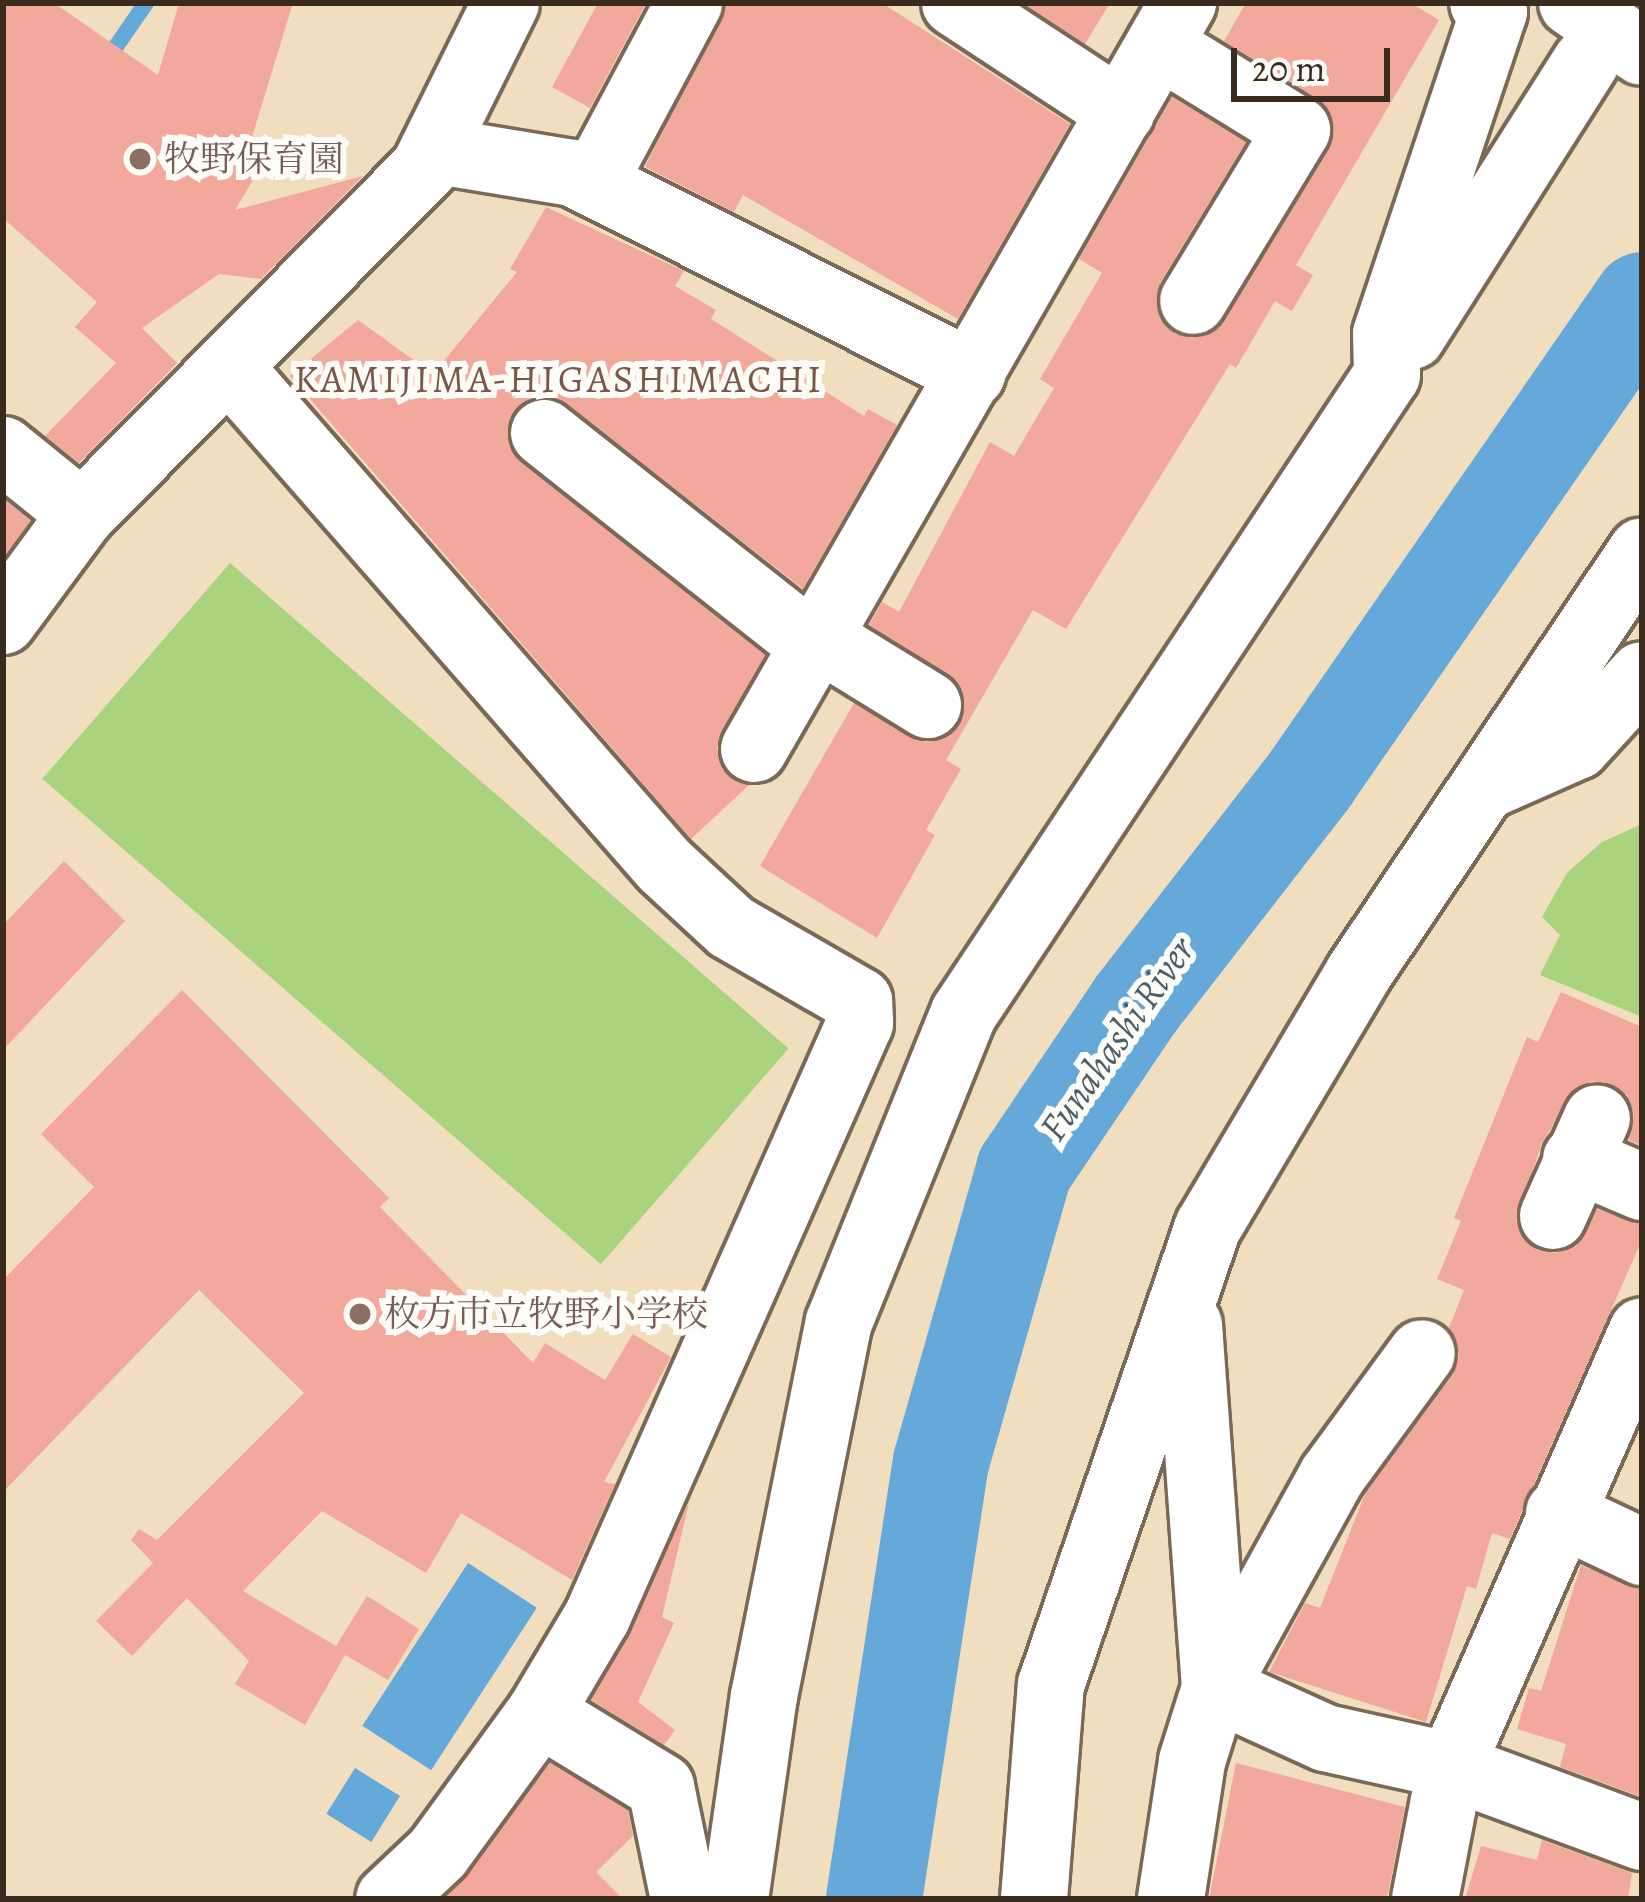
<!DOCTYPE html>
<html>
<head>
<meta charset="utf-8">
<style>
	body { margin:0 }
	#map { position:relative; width:1645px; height:1902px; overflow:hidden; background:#f0debe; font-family:Alegreya,"Noto Serif JP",serif }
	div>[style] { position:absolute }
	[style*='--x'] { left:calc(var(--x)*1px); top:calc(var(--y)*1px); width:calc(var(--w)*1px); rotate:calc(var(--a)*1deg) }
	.green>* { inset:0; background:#aad37e; transform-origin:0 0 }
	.water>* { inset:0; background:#64a9da; transform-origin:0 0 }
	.stream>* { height:16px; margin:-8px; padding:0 8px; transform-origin:8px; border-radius:8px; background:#64a9da }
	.river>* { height:96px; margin:-48px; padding:0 48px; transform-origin:48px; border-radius:48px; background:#64a9da }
	.building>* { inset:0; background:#f2a99c }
	.roads { filter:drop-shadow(3px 0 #7a6956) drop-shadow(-3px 0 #7a6956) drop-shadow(0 3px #7a6956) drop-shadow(0 -3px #7a6956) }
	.minor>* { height:66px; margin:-33px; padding:0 33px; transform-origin:33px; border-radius:33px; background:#fff }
	.dots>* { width:33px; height:33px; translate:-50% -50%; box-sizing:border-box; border:6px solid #fdfcf7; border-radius:50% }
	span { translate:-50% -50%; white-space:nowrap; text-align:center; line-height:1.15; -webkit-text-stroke:12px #fdfcf7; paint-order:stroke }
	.education-label { font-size:36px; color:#785e54 }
	.left { translate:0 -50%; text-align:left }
	.neighbourhood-label { font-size:39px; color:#7b564a; letter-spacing:3px }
	.water-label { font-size:39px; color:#4b5d69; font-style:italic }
	.frame { position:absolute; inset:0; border:6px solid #3b2a1e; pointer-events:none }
	.scale { position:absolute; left:1231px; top:48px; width:159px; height:54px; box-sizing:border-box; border:6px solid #3b2a1e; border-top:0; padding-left:15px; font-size:36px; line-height:42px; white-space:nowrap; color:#3b2a1e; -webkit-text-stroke:9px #fdfcf7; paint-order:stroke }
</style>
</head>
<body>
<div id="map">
	<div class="green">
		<div style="left:230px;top:563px;width:740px;height:286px;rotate:41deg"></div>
		<div style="clip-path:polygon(1642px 824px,1642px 1017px,1540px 975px,1560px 935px,1542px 917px,1567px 873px,1602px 842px)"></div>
	</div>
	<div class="water">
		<div style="left:468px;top:1563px;width:82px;height:194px;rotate:33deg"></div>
		<div style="left:355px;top:1768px;width:53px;height:54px;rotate:32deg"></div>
	</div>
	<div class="stream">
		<div style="--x:106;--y:61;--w:70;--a:-55.4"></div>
	</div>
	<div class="river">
		<div style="--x:874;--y:1899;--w:442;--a:-81.3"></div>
		<div style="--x:941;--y:1462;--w:304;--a:-74.1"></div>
		<div style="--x:1024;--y:1170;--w:200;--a:-56"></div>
		<div style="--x:1136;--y:1004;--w:286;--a:-52.2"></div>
		<div style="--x:1311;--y:778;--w:581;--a:-55.3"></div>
	</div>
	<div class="building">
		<div style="clip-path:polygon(3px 3px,54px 3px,158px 75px,179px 3px,293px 3px,252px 137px,272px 148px,235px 210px,363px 176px,261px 279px,219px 274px,142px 328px,177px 363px,79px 463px,45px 436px,116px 363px,75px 327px,97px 302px,3px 218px)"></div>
		<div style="clip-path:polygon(598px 3px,646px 3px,590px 108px,552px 87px)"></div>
		<div style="clip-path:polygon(726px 3px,882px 3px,1070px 124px,958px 319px,743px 195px,734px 212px,645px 167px)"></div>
		<div style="clip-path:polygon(1023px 3px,1110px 3px,1085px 44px)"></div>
		<div style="clip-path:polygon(1246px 3px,1411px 3px,1439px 20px,1296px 265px,1313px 275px,1292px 311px,1275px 301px,1236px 368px,1230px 364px,1066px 629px,1033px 610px,946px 760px,961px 769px,926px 830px,935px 835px,877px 938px,760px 866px,854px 703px,926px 742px,960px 724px,960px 686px,869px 625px,882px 602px,899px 612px,990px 442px,1014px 456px,1054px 388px,1040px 379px,1102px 273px,1079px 259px,1172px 97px,1246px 142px,1160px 283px,1160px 318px,1175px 334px,1193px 338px,1224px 321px,1329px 149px,1334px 130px,1318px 99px,1224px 41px)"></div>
		<div style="clip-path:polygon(546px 207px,684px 271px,675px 286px,716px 310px,711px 319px,864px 416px,868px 409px,897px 425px,803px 589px,567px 404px,531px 398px,514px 411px,509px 446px,521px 462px,765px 655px,717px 748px,722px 769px,749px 785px,691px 839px,290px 376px,358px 320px,433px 374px,517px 272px,510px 269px)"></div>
		<div style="clip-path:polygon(3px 498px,31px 521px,3px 558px)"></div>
		<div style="clip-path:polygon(64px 861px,125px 921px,3px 1050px,3px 925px)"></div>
		<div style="clip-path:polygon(182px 990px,389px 1198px,380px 1207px,533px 1363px,545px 1343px,605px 1380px,633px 1334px,671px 1357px,604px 1482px,615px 1484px,572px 1580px,461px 1513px,426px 1573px,322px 1511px,243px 1591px,336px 1646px,367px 1596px,419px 1629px,388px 1680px,345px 1655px,305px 1725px,235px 1684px,249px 1661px,187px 1598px,132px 1656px,96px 1621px,153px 1563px,131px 1540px,139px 1529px,157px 1540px,304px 1393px,199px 1290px,3px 1492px,3px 1280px,94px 1187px,41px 1134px)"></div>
		<div style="clip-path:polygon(1561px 992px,1642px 1027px,1642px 1146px,1628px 1140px,1634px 1115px,1627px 1095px,1594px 1081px,1576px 1087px,1542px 1143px,1516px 1221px,1537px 1250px,1556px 1253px,1576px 1246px,1597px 1209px,1642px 1224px,1642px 1240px,1510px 1539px,1492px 1533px,1476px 1589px,1467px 1586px,1426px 1722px,1269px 1672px,1305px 1603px,1320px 1608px,1365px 1494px,1453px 1374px,1459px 1356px,1449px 1328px,1464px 1290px,1437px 1279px,1461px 1221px,1454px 1218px,1527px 1037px,1538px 1042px)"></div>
		<div style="clip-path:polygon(689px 1503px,662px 1617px,674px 1623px,638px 1702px,675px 1730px,664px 1745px,591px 1700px)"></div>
		<div style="clip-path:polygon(1581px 1565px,1642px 1589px,1642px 1797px,1560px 1767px,1566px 1744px,1517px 1729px,1529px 1688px,1541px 1691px)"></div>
		<div style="clip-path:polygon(550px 1763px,628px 1810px,633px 1836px,596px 1872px,623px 1899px,444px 1899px)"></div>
		<div style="clip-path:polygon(1236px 1763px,1405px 1807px,1387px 1899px,1209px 1899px)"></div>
		<div style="clip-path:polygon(1542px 1840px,1632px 1873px,1628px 1899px,1465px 1899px,1481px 1846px,1537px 1860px)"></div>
	</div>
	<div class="roads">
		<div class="minor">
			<div style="--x:955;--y:3;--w:199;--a:33.3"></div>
			<div style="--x:1572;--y:3;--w:85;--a:35"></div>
			<div style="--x:1159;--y:45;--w:162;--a:31.6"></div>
			<div style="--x:1297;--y:130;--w:200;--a:121.3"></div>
			<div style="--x:438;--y:151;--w:137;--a:9.3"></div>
			<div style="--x:573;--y:173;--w:447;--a:26.7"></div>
			<div style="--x:593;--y:183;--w:204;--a:-61.9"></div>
			<div style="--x:1412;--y:336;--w:325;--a:-57.6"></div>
			<div style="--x:228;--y:366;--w:663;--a:48.85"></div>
			<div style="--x:664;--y:865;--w:91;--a:42.8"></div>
			<div style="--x:731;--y:927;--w:148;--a:30"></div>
			<div style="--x:859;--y:1001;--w:22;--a:87"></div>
			<div style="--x:860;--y:1023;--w:650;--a:113.88"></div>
			<div style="--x:597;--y:1617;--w:112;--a:120.7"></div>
			<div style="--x:540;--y:1713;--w:173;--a:126.1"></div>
			<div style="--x:438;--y:1853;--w:67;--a:136.8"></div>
			<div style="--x:544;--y:433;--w:344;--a:38.3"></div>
			<div style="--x:3;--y:450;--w:102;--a:39"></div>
			<div style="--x:3;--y:621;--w:133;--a:-53.6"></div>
			<div style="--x:82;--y:514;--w:486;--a:-45.3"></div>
			<div style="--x:424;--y:168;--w:184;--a:-63.6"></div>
			<div style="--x:819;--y:638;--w:128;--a:31.6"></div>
			<div style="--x:754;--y:749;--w:861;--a:-60.1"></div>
			<div style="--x:1493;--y:783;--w:92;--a:-23.8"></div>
			<div style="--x:1577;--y:746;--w:96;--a:-47.5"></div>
			<div style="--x:1576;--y:1159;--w:72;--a:23"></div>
			<div style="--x:1553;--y:1216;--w:107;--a:-65.8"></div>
			<div style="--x:1189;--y:1325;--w:364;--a:85.9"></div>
			<div style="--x:1215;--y:1688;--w:121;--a:24.4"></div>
			<div style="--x:1325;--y:1738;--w:125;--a:12.5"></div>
			<div style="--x:1447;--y:1765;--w:208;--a:20.3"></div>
			<div style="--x:1559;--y:1513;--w:92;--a:25.2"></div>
			<div style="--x:540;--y:1713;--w:142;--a:31.4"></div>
			<div style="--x:661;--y:1787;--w:114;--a:78.4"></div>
			<div style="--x:735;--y:1899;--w:205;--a:-81.9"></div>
			<div style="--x:764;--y:1696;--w:381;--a:-78.7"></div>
			<div style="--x:839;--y:1322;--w:333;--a:-68"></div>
			<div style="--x:964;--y:1013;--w:765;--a:-56.46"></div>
			<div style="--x:1387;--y:375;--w:41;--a:-91.4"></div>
			<div style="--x:1386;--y:334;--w:340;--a:-71.5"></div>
			<div style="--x:1494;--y:12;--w:14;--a:-141"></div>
			<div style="--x:1034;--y:1899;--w:215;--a:-85.5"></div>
			<div style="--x:1051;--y:1685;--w:484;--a:-71.1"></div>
			<div style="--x:1208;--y:1227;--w:294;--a:-59.3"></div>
			<div style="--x:1358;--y:974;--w:509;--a:-56.12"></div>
			<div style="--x:1171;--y:1899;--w:140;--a:-81.3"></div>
			<div style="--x:1192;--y:1761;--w:77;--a:-72.5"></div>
			<div style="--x:1215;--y:1688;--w:242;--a:-61.1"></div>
			<div style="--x:1332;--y:1476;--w:152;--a:-53.8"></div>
			<div style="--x:1425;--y:1899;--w:132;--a:-79.1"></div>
			<div style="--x:1450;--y:1769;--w:478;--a:-66.3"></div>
		</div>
	</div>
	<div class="dots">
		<div style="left:140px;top:159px;background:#8d6e63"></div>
		<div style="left:360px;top:1314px;background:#8d6e63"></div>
	</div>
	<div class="education-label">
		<span class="left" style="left:164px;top:159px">牧野保育園</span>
		<span class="left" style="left:384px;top:1314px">枚方市立牧野小学校</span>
	</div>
	<div class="neighbourhood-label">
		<span style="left:559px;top:379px">KAMIJIMA-HIGASHIMACHI</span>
	</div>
	<div class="water-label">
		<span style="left:1117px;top:1039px;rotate:-55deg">Funahashi River</span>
	</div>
	<div class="frame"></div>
	<div class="scale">20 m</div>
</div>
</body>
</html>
